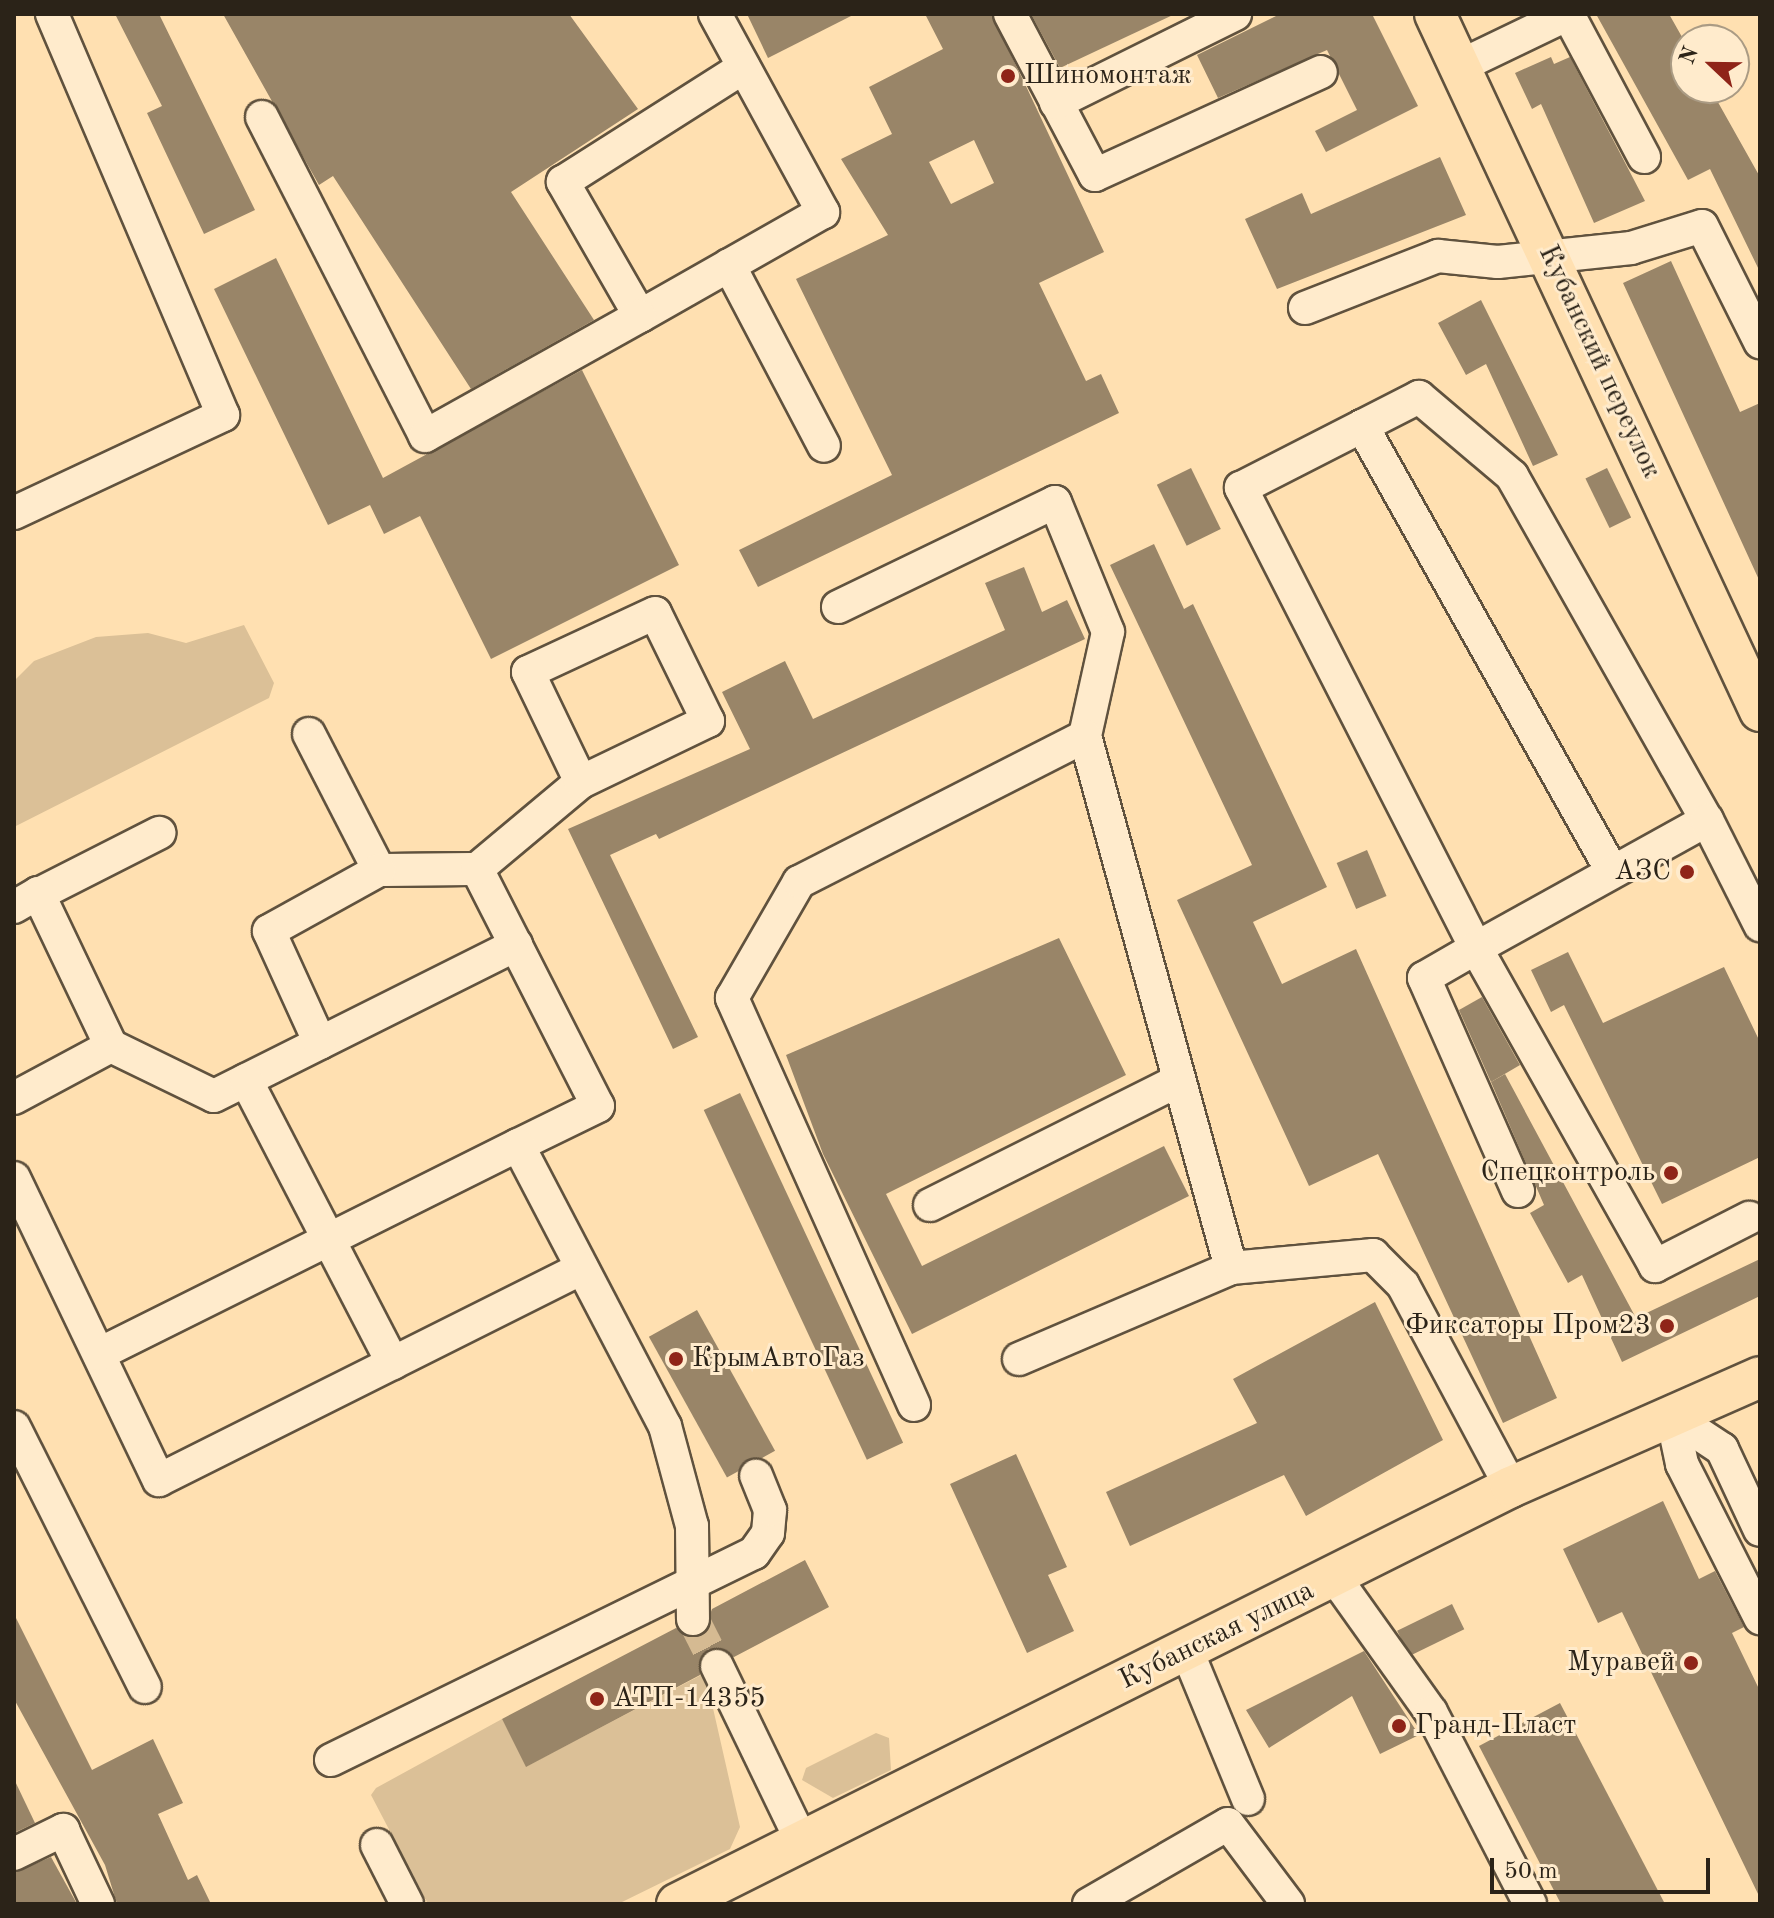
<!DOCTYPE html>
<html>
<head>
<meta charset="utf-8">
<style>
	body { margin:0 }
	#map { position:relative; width:1774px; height:1918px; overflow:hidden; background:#ffe0b1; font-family:"Old Standard TT",serif }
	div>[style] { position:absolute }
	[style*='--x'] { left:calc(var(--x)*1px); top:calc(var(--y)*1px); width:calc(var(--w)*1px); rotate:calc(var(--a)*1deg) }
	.green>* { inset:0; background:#dbc097 }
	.building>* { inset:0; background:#998568; transform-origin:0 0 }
	.minor-tunnel>* { height:32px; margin-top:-16px; transform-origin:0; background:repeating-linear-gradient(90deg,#d5ba92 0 32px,transparent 0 48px) }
	.roads { filter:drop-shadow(2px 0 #60523e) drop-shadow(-2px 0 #60523e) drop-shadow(0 2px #60523e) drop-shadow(0 -2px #60523e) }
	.minor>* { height:32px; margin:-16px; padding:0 16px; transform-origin:16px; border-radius:16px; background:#ffebcc }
	.major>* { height:40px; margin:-20px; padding:0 20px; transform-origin:20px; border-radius:20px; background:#ffe0b1 }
	.dots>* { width:22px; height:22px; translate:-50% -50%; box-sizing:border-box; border:4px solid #ffebcc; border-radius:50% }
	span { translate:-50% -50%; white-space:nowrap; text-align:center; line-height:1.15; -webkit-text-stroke:6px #ffebcc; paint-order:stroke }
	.poi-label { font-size:28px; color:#2b2318 }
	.left { translate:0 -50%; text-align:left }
	.right { translate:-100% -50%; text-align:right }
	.street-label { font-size:28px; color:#2b2318 }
	.frame { position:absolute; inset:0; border:16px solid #2b2318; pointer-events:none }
	.north { position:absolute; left:1670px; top:24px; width:80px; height:80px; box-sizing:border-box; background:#ffebcc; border:2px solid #aa9b84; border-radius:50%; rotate:292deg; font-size:22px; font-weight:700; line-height:32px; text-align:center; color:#2b2318 }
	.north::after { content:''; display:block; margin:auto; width:28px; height:36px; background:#8f2418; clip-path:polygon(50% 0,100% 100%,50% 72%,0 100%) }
	.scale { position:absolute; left:1490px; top:1858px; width:220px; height:36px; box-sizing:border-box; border:4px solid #2b2318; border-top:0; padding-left:10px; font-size:24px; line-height:28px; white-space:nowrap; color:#2b2318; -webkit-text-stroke:6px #ffebcc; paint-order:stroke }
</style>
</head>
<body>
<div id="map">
	<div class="green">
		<div style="clip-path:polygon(244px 625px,274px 683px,269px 698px,14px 827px,14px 681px,34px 661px,96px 637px,148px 633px,186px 643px)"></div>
		<div style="clip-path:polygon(705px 1673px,740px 1827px,730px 1849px,618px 1904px,428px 1904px,371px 1795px,376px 1788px,502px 1719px,527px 1766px)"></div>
		<div style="clip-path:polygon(876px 1733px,889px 1738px,891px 1770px,833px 1798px,802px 1780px,806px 1768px)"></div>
	</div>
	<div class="building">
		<div style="clip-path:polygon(115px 14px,159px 14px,255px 210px,204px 234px,147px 113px,162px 106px)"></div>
		<div style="clip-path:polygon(223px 14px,569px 14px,638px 109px,511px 192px,594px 320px,471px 389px,333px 176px,319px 185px)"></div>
		<div style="clip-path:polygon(747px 14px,855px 14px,768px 58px)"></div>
		<div style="clip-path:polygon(evenodd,925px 14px,991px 14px,1025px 84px,1104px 252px,1039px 283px,1086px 381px,1101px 374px,1119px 413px,758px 587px,739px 550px,892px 475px,796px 279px,888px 235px,841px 159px,892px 134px,869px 87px,943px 49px,925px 14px,974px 140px,994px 183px,951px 204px,929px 162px,974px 140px)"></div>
		<div style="clip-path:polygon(1031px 14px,1175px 14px,1060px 68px)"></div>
		<div style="clip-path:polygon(1280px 14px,1372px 14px,1418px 106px,1326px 152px,1315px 131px,1357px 110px,1327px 50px,1218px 98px,1197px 55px)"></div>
		<div style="clip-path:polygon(1596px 14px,1669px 14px,1686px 44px,1686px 88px,1710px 88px,1760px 177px,1760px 272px,1710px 169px,1688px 180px)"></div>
		<div style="clip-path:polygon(1551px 57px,1554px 64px,1570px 57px,1645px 201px,1594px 223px,1541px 104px,1532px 109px,1515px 73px)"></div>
		<div style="clip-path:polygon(1440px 157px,1466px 215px,1277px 289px,1245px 219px,1302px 193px,1311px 214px)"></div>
		<div style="clip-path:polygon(276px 258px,383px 478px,582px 370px,679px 565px,491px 659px,420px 516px,384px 534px,370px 505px,328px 525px,214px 289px)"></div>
		<div style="clip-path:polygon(1671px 261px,1740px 412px,1760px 403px,1760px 582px,1623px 283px)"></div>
		<div style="clip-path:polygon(1481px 300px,1558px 455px,1533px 466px,1486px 364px,1466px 375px,1438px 323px)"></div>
		<div style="left:1191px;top:468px;width:68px;height:38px;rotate:64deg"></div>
		<div style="left:1607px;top:468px;width:55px;height:24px;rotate:64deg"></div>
		<div style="clip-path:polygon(1154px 544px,1184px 609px,1193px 604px,1327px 887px,1253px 922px,1282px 984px,1356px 949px,1557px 1398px,1503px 1423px,1378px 1154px,1309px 1186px,1177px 900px,1252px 865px,1110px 565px)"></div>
		<div style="clip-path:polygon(1024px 567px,1042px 612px,1067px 600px,1085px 639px,659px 839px,656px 834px,610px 855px,698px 1037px,673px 1049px,568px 829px,750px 749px,722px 692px,785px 661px,813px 719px,1005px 630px,985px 583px)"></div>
		<div style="left:1367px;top:850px;width:50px;height:33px;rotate:67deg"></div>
		<div style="clip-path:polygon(1059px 938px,1126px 1075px,886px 1194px,922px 1266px,1164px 1146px,1189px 1196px,912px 1334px,823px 1154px,786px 1055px)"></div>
		<div style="clip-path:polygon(1568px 952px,1603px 1023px,1724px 967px,1760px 1042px,1760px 1157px,1662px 1204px,1564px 1005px,1551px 1012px,1531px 970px)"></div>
		<div style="clip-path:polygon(1482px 997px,1520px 1065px,1491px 1082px,1459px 1010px)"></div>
		<div style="clip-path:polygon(1505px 1074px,1636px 1318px,1760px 1259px,1760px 1296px,1622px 1362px,1582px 1275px,1568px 1283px,1530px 1213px,1544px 1205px,1491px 1082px)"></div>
		<div style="left:740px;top:1093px;width:386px;height:40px;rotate:65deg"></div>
		<div style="clip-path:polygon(1375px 1302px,1443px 1440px,1306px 1516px,1284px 1475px,1130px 1546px,1106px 1492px,1257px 1423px,1233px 1379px)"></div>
		<div style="left:697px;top:1310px;width:161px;height:55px;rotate:61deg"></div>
		<div style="clip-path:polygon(1016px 1454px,1067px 1567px,1048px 1575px,1074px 1631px,1027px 1653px,950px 1484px)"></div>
		<div style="clip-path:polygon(1663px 1501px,1699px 1579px,1715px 1571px,1744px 1627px,1732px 1633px,1760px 1691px,1760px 1898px,1622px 1612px,1598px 1623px,1563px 1549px)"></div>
		<div style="clip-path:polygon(805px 1560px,829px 1607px,734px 1657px,708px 1649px,700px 1675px,526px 1767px,502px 1719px,676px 1628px,702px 1636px,712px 1609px)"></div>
		<div style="left:1452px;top:1604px;width:28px;height:61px;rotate:64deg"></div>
		<div style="clip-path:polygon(14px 1614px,92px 1770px,153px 1739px,183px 1803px,158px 1814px,188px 1880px,197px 1875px,211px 1904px,117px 1904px,105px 1865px,14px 1699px)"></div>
		<div style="clip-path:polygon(1364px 1651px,1419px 1735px,1380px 1754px,1352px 1696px,1269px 1748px,1246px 1710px)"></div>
		<div style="clip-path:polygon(1560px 1703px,1665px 1904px,1561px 1904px,1479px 1746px)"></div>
		<div style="clip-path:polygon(14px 1779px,35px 1823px,14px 1833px)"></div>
		<div style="clip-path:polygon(51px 1857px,77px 1904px,14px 1904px,14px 1873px)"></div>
	</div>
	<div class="minor-tunnel">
		<div style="--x:693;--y:1619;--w:77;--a:63.1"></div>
	</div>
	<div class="roads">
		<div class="minor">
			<div style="--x:715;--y:14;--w:226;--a:61.4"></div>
			<div style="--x:823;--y:212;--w:210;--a:150.4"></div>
			<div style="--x:640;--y:316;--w:155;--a:-119.9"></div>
			<div style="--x:563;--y:182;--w:214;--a:-32.4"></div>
			<div style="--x:1010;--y:14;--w:182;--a:62.2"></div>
			<div style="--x:1095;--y:175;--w:248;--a:-24.5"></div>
			<div style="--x:1460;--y:66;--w:120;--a:-25.7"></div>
			<div style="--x:1568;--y:14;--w:162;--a:62"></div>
			<div style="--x:1056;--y:103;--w:200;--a:-26.4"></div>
			<div style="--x:262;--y:117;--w:358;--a:62.9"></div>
			<div style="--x:425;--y:436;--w:246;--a:-29.2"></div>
			<div style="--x:729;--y:265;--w:204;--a:62.3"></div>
			<div style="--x:1305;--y:308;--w:143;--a:-21.4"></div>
			<div style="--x:1438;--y:256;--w:60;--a:5.7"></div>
			<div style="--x:1498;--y:262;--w:134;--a:-6"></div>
			<div style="--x:1631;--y:248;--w:74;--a:-17.2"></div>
			<div style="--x:1702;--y:226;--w:130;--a:63.4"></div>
			<div style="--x:1362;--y:426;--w:510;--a:60.67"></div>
			<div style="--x:14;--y:513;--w:231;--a:-25.1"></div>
			<div style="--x:223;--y:415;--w:436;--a:-113.1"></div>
			<div style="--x:838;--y:607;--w:241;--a:-25.8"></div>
			<div style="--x:1055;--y:502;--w:140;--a:67.8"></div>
			<div style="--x:1108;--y:632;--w:107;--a:102.5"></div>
			<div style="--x:309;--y:734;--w:153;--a:62.8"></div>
			<div style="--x:379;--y:870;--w:98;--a:-0.6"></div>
			<div style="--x:477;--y:869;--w:266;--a:63"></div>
			<div style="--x:598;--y:1106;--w:89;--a:154"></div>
			<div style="--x:518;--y:1145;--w:317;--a:62.4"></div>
			<div style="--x:665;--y:1426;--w:104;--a:74.9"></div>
			<div style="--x:692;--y:1526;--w:93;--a:89.4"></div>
			<div style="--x:1707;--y:820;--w:264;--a:151"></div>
			<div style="--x:1476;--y:948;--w:517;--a:-117.06"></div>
			<div style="--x:1241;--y:488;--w:200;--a:-27.1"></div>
			<div style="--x:1419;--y:397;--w:122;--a:40.3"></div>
			<div style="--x:1512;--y:476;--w:395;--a:60.5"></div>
			<div style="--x:1707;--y:820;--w:118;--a:63.2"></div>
			<div style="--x:477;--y:869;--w:136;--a:-39.9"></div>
			<div style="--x:581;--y:782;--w:141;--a:-25.7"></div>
			<div style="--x:708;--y:721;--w:120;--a:-116.1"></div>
			<div style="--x:655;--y:613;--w:140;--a:155.1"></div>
			<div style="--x:528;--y:672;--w:122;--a:64.3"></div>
			<div style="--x:31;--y:898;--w:144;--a:-26.9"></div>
			<div style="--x:14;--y:907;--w:28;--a:-30"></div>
			<div style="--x:38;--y:893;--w:170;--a:64.5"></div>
			<div style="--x:111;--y:1046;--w:114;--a:25.9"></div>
			<div style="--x:214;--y:1096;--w:338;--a:-26.6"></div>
			<div style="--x:320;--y:1043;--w:123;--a:-114.5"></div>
			<div style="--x:269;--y:931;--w:126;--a:-29"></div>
			<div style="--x:246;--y:1080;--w:319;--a:62.6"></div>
			<div style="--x:14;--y:1098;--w:110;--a:-28.2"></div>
			<div style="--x:14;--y:1178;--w:335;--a:64.4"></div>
			<div style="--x:159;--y:1480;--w:473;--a:-26.6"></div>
			<div style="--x:1518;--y:1191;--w:233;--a:-113.8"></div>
			<div style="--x:1424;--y:978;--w:60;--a:-30"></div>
			<div style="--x:1476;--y:948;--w:365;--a:60.6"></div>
			<div style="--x:1655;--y:1266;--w:106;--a:-27.1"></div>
			<div style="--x:930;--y:1205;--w:277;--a:-26.6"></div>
			<div style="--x:99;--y:1354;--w:468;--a:-26.5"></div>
			<div style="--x:1019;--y:1359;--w:231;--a:-23.2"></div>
			<div style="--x:914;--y:1405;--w:446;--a:-114.1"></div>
			<div style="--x:732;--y:998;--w:134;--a:-60"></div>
			<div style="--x:799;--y:882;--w:321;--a:-27"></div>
			<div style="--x:1085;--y:736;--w:552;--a:74.65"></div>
			<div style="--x:1231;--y:1268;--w:143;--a:-5.2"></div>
			<div style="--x:1373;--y:1255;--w:42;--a:45"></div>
			<div style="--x:1403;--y:1285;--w:229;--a:61.9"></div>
			<div style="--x:1672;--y:1416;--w:49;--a:78.2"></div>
			<div style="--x:1682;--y:1464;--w:173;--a:63.1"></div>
			<div style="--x:1672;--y:1416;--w:60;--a:33.4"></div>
			<div style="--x:1722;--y:1449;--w:89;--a:64.9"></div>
			<div style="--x:14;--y:1427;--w:291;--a:63.3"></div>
			<div style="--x:1336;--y:1579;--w:163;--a:54.5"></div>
			<div style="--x:1431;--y:1712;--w:216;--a:62.7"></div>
			<div style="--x:1187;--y:1651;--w:160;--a:67.6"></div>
			<div style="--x:717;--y:1666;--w:191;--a:64.2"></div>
			<div style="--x:331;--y:1760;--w:471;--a:-26.1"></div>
			<div style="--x:754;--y:1553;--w:24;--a:-55"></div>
			<div style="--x:768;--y:1533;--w:23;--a:-85"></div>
			<div style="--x:770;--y:1510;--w:37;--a:-112"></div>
			<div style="--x:377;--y:1845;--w:66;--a:63"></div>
			<div style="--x:14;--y:1854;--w:55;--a:-26.1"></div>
			<div style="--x:63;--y:1830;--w:82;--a:64.7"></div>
			<div style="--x:1089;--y:1904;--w:160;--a:-29.9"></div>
			<div style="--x:1228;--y:1824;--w:100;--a:53.1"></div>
		</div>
		<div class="major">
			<div style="--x:1435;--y:14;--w:769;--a:65"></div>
			<div style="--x:677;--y:1904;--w:932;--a:-26.57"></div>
			<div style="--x:1511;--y:1487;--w:272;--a:-23.8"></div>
		</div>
	</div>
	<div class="dots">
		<div style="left:1008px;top:76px;background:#8f2418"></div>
		<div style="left:1687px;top:872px;background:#8f2418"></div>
		<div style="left:1671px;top:1173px;background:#8f2418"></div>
		<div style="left:1667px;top:1326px;background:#8f2418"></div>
		<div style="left:676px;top:1359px;background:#8f2418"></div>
		<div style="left:1691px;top:1663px;background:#8f2418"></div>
		<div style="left:597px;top:1699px;background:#8f2418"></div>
		<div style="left:1399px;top:1726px;background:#8f2418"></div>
	</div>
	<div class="poi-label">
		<span class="left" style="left:1024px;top:76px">Шиномонтаж</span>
		<span class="right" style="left:1671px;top:872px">АЗС</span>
		<span class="right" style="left:1655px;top:1173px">Спецконтроль</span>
		<span class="right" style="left:1651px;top:1326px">Фиксаторы Пром23</span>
		<span class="left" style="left:692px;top:1359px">КрымАвтоГаз</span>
		<span class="right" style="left:1675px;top:1663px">Муравей</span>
		<span class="left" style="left:613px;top:1699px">АТП-14355</span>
		<span class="left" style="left:1415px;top:1726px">Гранд-Пласт</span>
	</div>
	<div class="street-label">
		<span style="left:1599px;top:362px;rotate:65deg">Кубанский переулок</span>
		<span style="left:1217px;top:1636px;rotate:-26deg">Кубанская улица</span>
	</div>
	<div class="frame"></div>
	<div class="north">N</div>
	<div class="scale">50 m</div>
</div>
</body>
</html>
